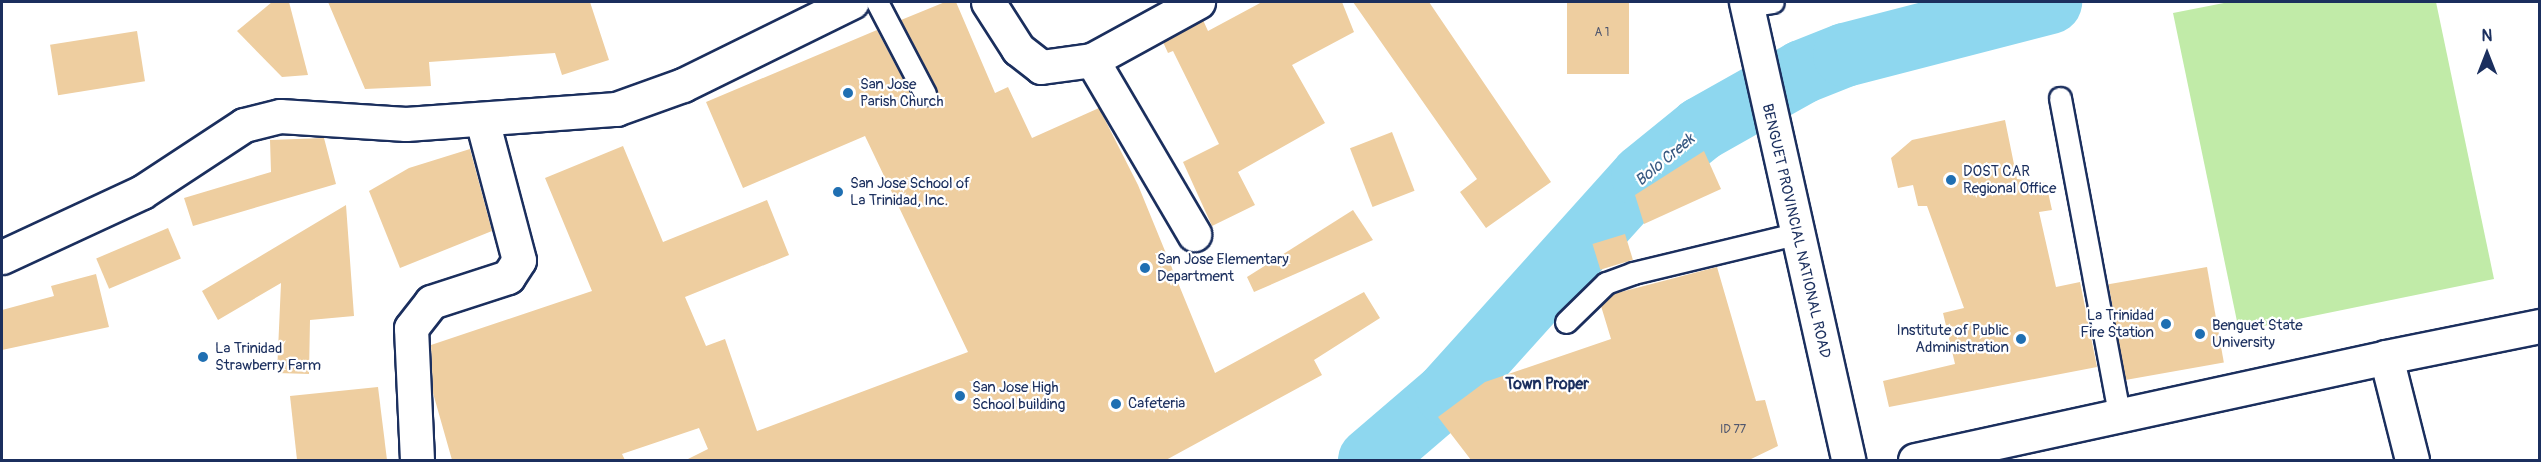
<!DOCTYPE html>
<html>
<head>
<meta charset="utf-8">
<style>
	body { margin:0 }
	#map { position:relative; width:2541px; height:462px; overflow:hidden; background:#fff; font-family:Pangolin,sans-serif }
	div>[style] { position:absolute }
	[style*='--x'] { left:calc(var(--x)*1px); top:calc(var(--y)*1px); width:calc(var(--w)*1px); rotate:calc(var(--a)*1deg) }
	.green>* { inset:0; background:#c1eba8 }
	.river>* { height:64px; margin:-32px; padding:0 32px; transform-origin:32px; border-radius:32px; background:#8ed7ef }
	.building>* { inset:0; background:#eecea0; transform-origin:0 0 }
	.roads { filter:drop-shadow(2px 0 #1b2f5e) drop-shadow(-2px 0 #1b2f5e) drop-shadow(0 2px #1b2f5e) drop-shadow(0 -2px #1b2f5e) }
	.service>* { height:21px; margin:-10.5px; padding:0 10.5px; transform-origin:10.5px; border-radius:10.5px; background:#fff }
	.minor>* { height:33px; margin:-16.5px; padding:0 16.5px; transform-origin:16.5px; border-radius:16.5px; background:#fff }
	.secondary>* { height:33px; margin:-16.5px; padding:0 16.5px; transform-origin:16.5px; border-radius:16.5px; background:#fff }
	.trunk>* { height:33px; margin:-16.5px; padding:0 16.5px; transform-origin:16.5px; border-radius:16.5px; background:#fff }
	.dots>* { width:16px; height:16px; translate:-50% -50%; box-sizing:border-box; border:3px solid #fff; border-radius:50% }
	span { translate:-50% -50%; white-space:nowrap; text-align:center; line-height:1.15; -webkit-text-stroke:4.5px #fff; paint-order:stroke }
	.number-label { font-size:12px; color:#50576e }
	.number-label span { -webkit-text-stroke-width:0 }
	.poi-label { font-size:15px; color:#1b2f5e }
	.left { translate:0 -50%; text-align:left }
	.right { translate:-100% -50%; text-align:right }
	.street-label { font-size:15px; color:#1b2f5e }
	.water-label { font-size:16px; color:#385982; font-style:italic }
	.neighbourhood-label { font-size:16px; color:#1b2f5e; font-weight:700 }
	.frame { position:absolute; inset:0; border:3px solid #1b2f5e; pointer-events:none }
	.north { position:absolute; left:2457px; top:24px; width:60px; height:60px; -webkit-text-stroke:4px #fff; paint-order:stroke; rotate:0deg; font-size:16px; font-weight:700; line-height:24px; text-align:center; color:#1b2f5e }
	.north::after { content:''; display:block; margin:auto; width:21px; height:27px; background:#1b2f5e; clip-path:polygon(50% 0,100% 100%,50% 72%,0 100%) }
</style>
</head>
<body>
<div id="map">
	<div class="green">
		<div style="clip-path:polygon(2229px 2px,2436px 2px,2494px 279px,2239px 331px,2173px 13px)"></div>
	</div>
	<div class="river">
		<div style="--x:1370;--y:460;--w:101;--a:-40.6"></div>
		<div style="--x:1447;--y:394;--w:293;--a:-48"></div>
		<div style="--x:1643;--y:176;--w:75;--a:-39"></div>
		<div style="--x:1701;--y:129;--w:116;--a:-29.4"></div>
		<div style="--x:1802;--y:72;--w:46;--a:-21.6"></div>
		<div style="--x:1845;--y:55;--w:212;--a:-14.5"></div>
	</div>
	<div class="building">
		<div style="clip-path:polygon(272px 2px,289px 2px,308px 75px,282px 77px,237px 31px)"></div>
		<div style="clip-path:polygon(328px 2px,590px 2px,609px 60px,562px 75px,555px 53px,429px 62px,431px 86px,365px 89px)"></div>
		<div style="clip-path:polygon(945px 2px,956px 2px,995px 93px,1008px 87px,1032px 138px,1099px 108px,1138px 185px,1215px 373px,1364px 292px,1380px 318px,1314px 360px,1322px 375px,1166px 460px,686px 460px,708px 449px,699px 428px,622px 454px,625px 460px,452px 460px,433px 393px,431px 345px,592px 291px,545px 178px,623px 146px,663px 242px,767px 200px,789px 255px,685px 297px,706px 346px,725px 339px,757px 431px,968px 352px,865px 136px,743px 188px,706px 102px,877px 30px,914px 100px,930px 106px,937px 89px,901px 20px)"></div>
		<div style="clip-path:polygon(1262px 2px,1342px 2px,1354px 32px,1292px 65px,1325px 123px,1238px 172px,1255px 205px,1212px 226px,1183px 162px,1219px 144px,1173px 51px,1168px 53px,1163px 42px,1203px 20px,1208px 31px)"></div>
		<div style="clip-path:polygon(1353px 2px,1429px 2px,1551px 182px,1486px 228px,1460px 192px,1477px 179px)"></div>
		<div style="left:1567px;top:2px;width:62px;height:72px"></div>
		<div style="left:137px;top:31px;width:51px;height:88px;rotate:81deg"></div>
		<div style="clip-path:polygon(2005px 120px,2017px 179px,2046px 183px,2052px 210px,2039px 212px,2056px 287px,2080px 282px,2097px 367px,1889px 407px,1883px 381px,1955px 364px,1943px 313px,1964px 308px,1927px 206px,1918px 206px,1913px 185px,1898px 188px,1891px 158px,1912px 140px)"></div>
		<div style="left:1392px;top:132px;width:63px;height:45px;rotate:69deg"></div>
		<div style="clip-path:polygon(324px 138px,336px 184px,193px 226px,184px 198px,271px 172px,270px 140px)"></div>
		<div style="clip-path:polygon(470px 149px,492px 231px,400px 268px,369px 191px,409px 168px)"></div>
		<div style="clip-path:polygon(1704px 151px,1721px 189px,1644px 224px,1635px 195px)"></div>
		<div style="clip-path:polygon(346px 205px,354px 316px,310px 320px,309px 374px,277px 373px,281px 283px,218px 320px,202px 291px)"></div>
		<div style="clip-path:polygon(1353px 210px,1373px 240px,1254px 292px,1247px 277px)"></div>
		<div style="left:168px;top:228px;width:33px;height:78px;rotate:67deg"></div>
		<div style="left:1625px;top:234px;width:27px;height:34px;rotate:73deg"></div>
		<div style="clip-path:polygon(1717px 267px,1756px 401px,1765px 400px,1778px 446px,1749px 460px,1471px 460px,1438px 417px,1485px 382px,1611px 339px,1601px 306px,1613px 294px)"></div>
		<div style="left:2207px;top:267px;width:97px;height:100px;rotate:80deg"></div>
		<div style="clip-path:polygon(96px 274px,109px 327px,2px 350px,2px 310px,54px 296px,51px 286px)"></div>
		<div style="clip-path:polygon(378px 387px,387px 460px,297px 460px,290px 396px)"></div>
	</div>
	<div class="roads">
		<div class="service">
			<div style="--x:877;--y:2;--w:104;--a:62.4"></div>
			<div style="--x:1747;--y:6;--w:26;--a:-9"></div>
			<div style="--x:2060;--y:98;--w:326;--a:79.4"></div>
			<div style="--x:1566;--y:322;--w:56;--a:-44.3"></div>
			<div style="--x:1606;--y:283;--w:29;--a:-20"></div>
			<div style="--x:1633;--y:273;--w:168;--a:-13.5"></div>
		</div>
		<div class="minor">
			<div style="--x:988;--y:2;--w:56;--a:57.4"></div>
			<div style="--x:1018;--y:49;--w:29;--a:38"></div>
			<div style="--x:1041;--y:67;--w:51;--a:-7.8"></div>
			<div style="--x:1092;--y:60;--w:121;--a:-28.7"></div>
			<div style="--x:1092;--y:60;--w:202;--a:59.6"></div>
			<div style="--x:2386;--y:357;--w:157;--a:-11.4"></div>
			<div style="--x:417;--y:460;--w:132;--a:-92.6"></div>
			<div style="--x:411;--y:328;--w:33;--a:-52"></div>
			<div style="--x:431;--y:302;--w:81;--a:-18"></div>
			<div style="--x:508;--y:277;--w:20;--a:-57"></div>
			<div style="--x:519;--y:260;--w:145;--a:-104.8"></div>
			<div style="--x:1915;--y:460;--w:482;--a:-12.3"></div>
			<div style="--x:2386;--y:357;--w:106;--a:75.8"></div>
		</div>
		<div class="secondary">
			<div style="--x:2;--y:257;--w:154;--a:-24.9"></div>
			<div style="--x:142;--y:192;--w:122;--a:-33.3"></div>
			<div style="--x:244;--y:125;--w:37;--a:-14"></div>
			<div style="--x:280;--y:116;--w:126;--a:3.6"></div>
			<div style="--x:406;--y:124;--w:211;--a:-4.1"></div>
			<div style="--x:616;--y:109;--w:71;--a:-19.7"></div>
			<div style="--x:683;--y:85;--w:188;--a:-26.2"></div>
		</div>
		<div class="trunk">
			<div style="--x:1746;--y:2;--w:469;--a:77.4"></div>
		</div>
	</div>
	<div class="dots">
		<div style="left:848px;top:93px;background:#1f6fb2"></div>
		<div style="left:1951px;top:180px;background:#1f6fb2"></div>
		<div style="left:838px;top:192px;background:#1f6fb2"></div>
		<div style="left:1145px;top:268px;background:#1f6fb2"></div>
		<div style="left:2166px;top:324px;background:#1f6fb2"></div>
		<div style="left:2200px;top:334px;background:#1f6fb2"></div>
		<div style="left:2021px;top:339px;background:#1f6fb2"></div>
		<div style="left:203px;top:357px;background:#1f6fb2"></div>
		<div style="left:960px;top:396px;background:#1f6fb2"></div>
		<div style="left:1116px;top:404px;background:#1f6fb2"></div>
	</div>
	<div class="number-label">
		<span style="left:1602px;top:33px">A 1</span>
		<span style="left:1733px;top:430px">ID 77</span>
	</div>
	<div class="poi-label">
		<span class="left" style="left:860px;top:93px">San Jose<br>Parish Church</span>
		<span class="left" style="left:1963px;top:180px">DOST CAR<br>Regional Office</span>
		<span class="left" style="left:850px;top:192px">San Jose School of<br>La Trinidad, Inc.</span>
		<span class="left" style="left:1157px;top:268px">San Jose Elementary<br>Department</span>
		<span class="right" style="left:2154px;top:324px">La Trinidad<br>Fire Station</span>
		<span class="left" style="left:2212px;top:334px">Benguet State<br>University</span>
		<span class="right" style="left:2009px;top:339px">Institute of Public<br>Administration</span>
		<span class="left" style="left:215px;top:357px">La Trinidad<br>Strawberry Farm</span>
		<span class="left" style="left:972px;top:396px">San Jose High<br>School building</span>
		<span class="left" style="left:1128px;top:404px">Cafeteria</span>
	</div>
	<div class="street-label">
		<span style="left:1796px;top:231px;rotate:77deg">BENGUET PROVINCIAL NATIONAL ROAD</span>
	</div>
	<div class="water-label">
		<span style="left:1665px;top:160px;rotate:-40deg">Bolo Creek</span>
	</div>
	<div class="neighbourhood-label">
		<span style="left:1547px;top:384px">Town Proper</span>
	</div>
	<div class="frame"></div>
	<div class="north">N</div>
</div>
</body>
</html>
